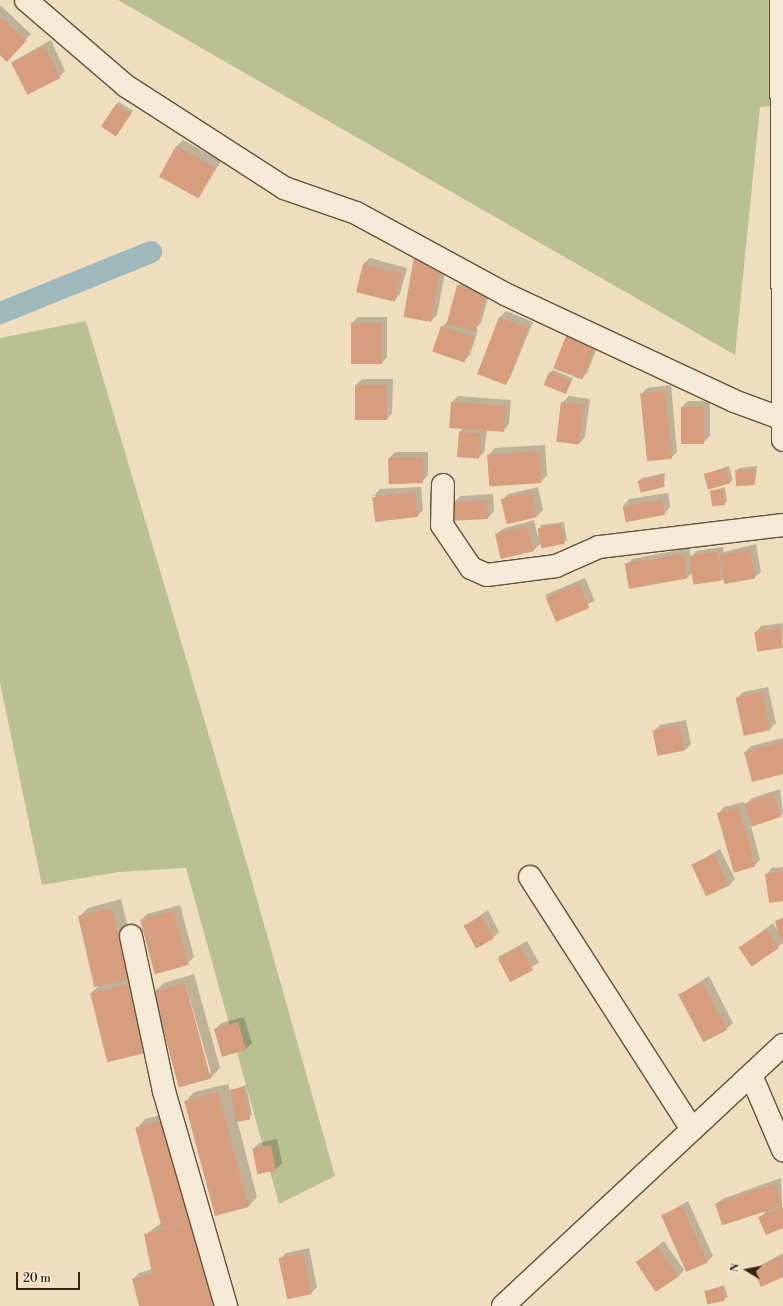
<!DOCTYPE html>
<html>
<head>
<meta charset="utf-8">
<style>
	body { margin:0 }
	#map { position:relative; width:783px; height:1306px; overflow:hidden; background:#eedebe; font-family:"Libre Bodoni",serif }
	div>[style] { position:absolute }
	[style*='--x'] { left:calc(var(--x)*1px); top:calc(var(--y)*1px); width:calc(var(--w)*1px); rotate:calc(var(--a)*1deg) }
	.green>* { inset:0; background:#bac190 }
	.shadow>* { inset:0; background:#0003; transform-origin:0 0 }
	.canal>* { height:22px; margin:-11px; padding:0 11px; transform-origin:11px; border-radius:11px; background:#9eb9bc }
	.building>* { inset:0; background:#d69e7d; transform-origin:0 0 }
	.roads { filter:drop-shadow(1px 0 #63523e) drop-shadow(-1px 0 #63523e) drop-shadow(0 1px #63523e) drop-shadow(0 -1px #63523e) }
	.street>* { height:22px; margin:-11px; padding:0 11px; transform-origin:11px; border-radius:11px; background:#f4ead5 }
	.secondary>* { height:22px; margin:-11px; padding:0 11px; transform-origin:11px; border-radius:11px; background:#f4ead5 }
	span { translate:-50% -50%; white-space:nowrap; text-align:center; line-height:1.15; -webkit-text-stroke:4px #f4ead5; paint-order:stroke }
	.north { position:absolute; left:727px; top:1250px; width:40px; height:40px; -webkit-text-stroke:3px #f4ead5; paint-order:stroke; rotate:280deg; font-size:11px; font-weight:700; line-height:16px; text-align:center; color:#352413 }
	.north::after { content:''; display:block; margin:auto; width:14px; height:18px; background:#352413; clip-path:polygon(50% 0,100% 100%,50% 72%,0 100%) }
	.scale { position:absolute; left:16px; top:1272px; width:64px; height:18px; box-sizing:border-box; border:2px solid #352413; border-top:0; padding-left:5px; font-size:12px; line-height:14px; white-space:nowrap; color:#352413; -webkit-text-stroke:3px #f4ead5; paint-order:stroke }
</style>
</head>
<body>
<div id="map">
	<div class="green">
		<div style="clip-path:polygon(118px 0,783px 0,783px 105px,760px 107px,735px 355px)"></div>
		<div style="clip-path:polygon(86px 321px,247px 864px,335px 1176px,279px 1204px,186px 868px,119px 872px,42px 885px,0 683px,0 338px)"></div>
	</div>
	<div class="shadow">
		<div style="clip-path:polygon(0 5px,31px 34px,13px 54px,0 54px)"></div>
		<div style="clip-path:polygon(51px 40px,65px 71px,59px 77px,12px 62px)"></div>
		<div style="clip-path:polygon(119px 102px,133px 111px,116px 136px,116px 105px)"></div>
		<div style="clip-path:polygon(183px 140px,221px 161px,199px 197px,176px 147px)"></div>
		<div style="clip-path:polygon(448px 256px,437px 315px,431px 321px,404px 316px)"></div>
		<div style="clip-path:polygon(370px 258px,407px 268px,400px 294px,394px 301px,363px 264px)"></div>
		<div style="clip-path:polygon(465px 280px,491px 287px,481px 323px,475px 329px,478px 330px,470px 355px,464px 361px,442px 327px,448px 321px,458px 286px)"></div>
		<div style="clip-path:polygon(506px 311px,533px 322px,510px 378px,504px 385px,500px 317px)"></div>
		<div style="clip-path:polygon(358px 317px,387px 317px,387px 357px,381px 364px,352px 323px)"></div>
		<div style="clip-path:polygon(601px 338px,587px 373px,581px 379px,554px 368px)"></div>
		<div style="clip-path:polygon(553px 370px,573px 378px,565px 393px,550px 373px)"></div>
		<div style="clip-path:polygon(362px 379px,393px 379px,392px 413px,386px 420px,356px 385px)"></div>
		<div style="clip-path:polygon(671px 385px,677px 452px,671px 458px,647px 460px,641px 394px,647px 388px)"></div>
		<div style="clip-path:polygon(458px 396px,511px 400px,509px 424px,503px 431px,487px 430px,484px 452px,478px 459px,459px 432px,464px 428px,452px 402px)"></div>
		<div style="clip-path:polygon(569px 396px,590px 399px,585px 437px,579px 444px,562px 403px)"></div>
		<div style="clip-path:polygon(688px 401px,710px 401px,710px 436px,704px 442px,682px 407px)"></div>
		<div style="clip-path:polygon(545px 445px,547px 475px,541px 482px,488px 455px,495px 448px)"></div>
		<div style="clip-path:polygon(395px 452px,428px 452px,428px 475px,422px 482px,389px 458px)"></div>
		<div style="clip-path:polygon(729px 466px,733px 480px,730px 482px,705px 474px)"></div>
		<div style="clip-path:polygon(757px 466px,755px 484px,736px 471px,739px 468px)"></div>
		<div style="clip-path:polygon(665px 473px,664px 486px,639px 481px,642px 478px)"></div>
		<div style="clip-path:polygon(421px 487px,423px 510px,417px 516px,374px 496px,380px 489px)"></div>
		<div style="clip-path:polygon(538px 487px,543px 510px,537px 516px,508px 523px,502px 500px,508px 494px)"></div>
		<div style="clip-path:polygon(725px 487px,727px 501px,725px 504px,712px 491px)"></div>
		<div style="clip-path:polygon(668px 493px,670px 507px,664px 514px,623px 506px,629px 499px)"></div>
		<div style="clip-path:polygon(493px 494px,494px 511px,488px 518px,454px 502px,461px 496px)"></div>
		<div style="clip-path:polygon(534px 520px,538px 537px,541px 525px,564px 522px,567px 541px,541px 543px,534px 550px,502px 558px,496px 535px,502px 529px)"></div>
		<div style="clip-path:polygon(756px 544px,761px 572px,754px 578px,721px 580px,693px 572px,687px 578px,630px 589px,626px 566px,632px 559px,689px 548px,691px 557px,696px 551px,723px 547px,724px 552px)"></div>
		<div style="left:585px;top:578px;width:25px;height:43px;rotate:67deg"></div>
		<div style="clip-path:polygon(783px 623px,782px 647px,755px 633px,761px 626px)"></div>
		<div style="clip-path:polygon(768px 687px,776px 723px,770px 729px,737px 698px,743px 692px)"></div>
		<div style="clip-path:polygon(686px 720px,691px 744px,685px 750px,654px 731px,660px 725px)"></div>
		<div style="clip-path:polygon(783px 738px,783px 773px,745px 752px,751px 746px)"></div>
		<div style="clip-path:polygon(780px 789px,783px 814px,751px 826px,760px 860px,754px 866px,718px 814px,724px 807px,744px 802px,745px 805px,752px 798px)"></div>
		<div style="clip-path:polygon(720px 849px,735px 879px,729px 886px,693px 865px)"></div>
		<div style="clip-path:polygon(783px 867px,783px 900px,766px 875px,772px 868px)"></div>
		<div style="clip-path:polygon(121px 899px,138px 968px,145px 1052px,91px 993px,99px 986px,79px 917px,88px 908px)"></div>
		<div style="clip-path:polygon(180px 905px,194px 957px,187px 964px,141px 920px,147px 914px)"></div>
		<div style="clip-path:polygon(488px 910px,499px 932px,493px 938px,465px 926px)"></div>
		<div style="clip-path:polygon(783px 917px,783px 943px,753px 966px,741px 948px,773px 923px,778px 932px,776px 921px)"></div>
		<div style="left:527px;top:941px;width:25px;height:33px;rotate:61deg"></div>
		<div style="clip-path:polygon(evenodd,194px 974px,220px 1068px,211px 1078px,181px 1087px,154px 992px,164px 983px,194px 974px,184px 978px,211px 1073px,209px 1073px,184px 978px)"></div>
		<div style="clip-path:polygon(709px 976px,733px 1023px,726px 1029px,679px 995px)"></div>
		<div style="clip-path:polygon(244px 1017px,252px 1043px,245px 1050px,215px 1030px,221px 1023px)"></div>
		<div style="clip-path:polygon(228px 1084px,230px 1091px,246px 1085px,252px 1115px,237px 1120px,257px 1197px,248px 1207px,185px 1102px,194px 1092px)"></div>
		<div style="clip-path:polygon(177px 1111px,225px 1306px,140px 1306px,133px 1279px,139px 1273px,153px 1269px,145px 1235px,161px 1223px,136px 1129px,145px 1119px)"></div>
		<div style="clip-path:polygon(277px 1139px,282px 1163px,276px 1170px,253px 1149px,259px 1143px)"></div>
		<div style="clip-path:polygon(781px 1178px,783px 1227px,760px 1218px,767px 1210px,716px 1205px,722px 1199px)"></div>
		<div style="clip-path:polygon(688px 1201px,713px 1256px,707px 1262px,662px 1216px)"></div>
		<div style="clip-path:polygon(664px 1241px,684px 1270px,678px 1277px,637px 1262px)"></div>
		<div style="clip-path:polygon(309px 1248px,317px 1287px,311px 1293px,280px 1259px,286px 1253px)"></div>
		<div style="clip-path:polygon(783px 1253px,783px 1276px,761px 1286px,754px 1269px)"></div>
		<div style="left:724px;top:1285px;width:13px;height:20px;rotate:72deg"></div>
	</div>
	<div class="canal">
		<div style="--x:0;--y:313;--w:163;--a:-22"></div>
	</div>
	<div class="building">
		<div style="clip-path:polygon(0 17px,26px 41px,7px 62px,0 55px)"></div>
		<div style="left:44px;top:46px;width:36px;height:37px;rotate:63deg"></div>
		<div style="left:116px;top:104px;width:18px;height:27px;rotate:34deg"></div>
		<div style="left:176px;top:146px;width:45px;height:35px;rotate:29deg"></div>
		<div style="left:414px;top:257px;width:28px;height:61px;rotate:10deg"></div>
		<div style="left:363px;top:264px;width:40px;height:29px;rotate:14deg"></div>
		<div style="left:457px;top:285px;width:30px;height:40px;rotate:15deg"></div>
		<div style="left:499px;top:317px;width:31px;height:61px;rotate:21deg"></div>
		<div style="left:351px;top:323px;width:31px;height:41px"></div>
		<div style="left:441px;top:326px;width:34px;height:27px;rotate:19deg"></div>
		<div style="left:567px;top:333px;width:31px;height:38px;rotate:21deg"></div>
		<div style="left:549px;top:372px;width:24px;height:14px;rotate:22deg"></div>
		<div style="left:355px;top:385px;width:32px;height:35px"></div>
		<div style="left:665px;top:391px;width:68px;height:25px;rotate:84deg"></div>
		<div style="left:451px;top:402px;width:55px;height:26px;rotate:4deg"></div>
		<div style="left:561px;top:402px;width:23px;height:40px;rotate:7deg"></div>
		<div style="left:681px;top:407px;width:23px;height:37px"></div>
		<div style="left:459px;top:432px;width:22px;height:25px;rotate:5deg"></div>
		<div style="left:539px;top:451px;width:32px;height:52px;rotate:86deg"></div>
		<div style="left:422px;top:457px;width:26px;height:34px;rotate:88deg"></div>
		<div style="left:726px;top:468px;width:16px;height:23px;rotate:75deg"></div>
		<div style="left:754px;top:469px;width:16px;height:19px;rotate:86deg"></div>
		<div style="left:662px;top:475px;width:12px;height:25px;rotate:76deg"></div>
		<div style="left:723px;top:489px;width:16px;height:13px;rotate:83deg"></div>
		<div style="left:415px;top:492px;width:25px;height:43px;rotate:83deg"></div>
		<div style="left:531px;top:492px;width:26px;height:31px;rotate:77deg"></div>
		<div style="left:662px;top:499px;width:16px;height:40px;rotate:79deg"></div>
		<div style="left:487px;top:500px;width:19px;height:34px;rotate:87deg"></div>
		<div style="left:561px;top:524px;width:20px;height:24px;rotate:79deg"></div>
		<div style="left:528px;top:526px;width:26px;height:34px;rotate:77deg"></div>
		<div style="left:750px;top:550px;width:29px;height:31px;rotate:80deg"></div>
		<div style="left:717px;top:552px;width:29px;height:28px;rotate:82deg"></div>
		<div style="left:683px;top:554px;width:25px;height:59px;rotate:81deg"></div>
		<div style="left:579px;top:584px;width:26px;height:36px;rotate:67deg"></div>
		<div style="left:780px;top:628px;width:20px;height:26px;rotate:81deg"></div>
		<div style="left:762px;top:692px;width:39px;height:27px;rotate:78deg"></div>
		<div style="left:680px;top:725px;width:26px;height:28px;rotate:79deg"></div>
		<div style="clip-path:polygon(783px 742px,783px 774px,752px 782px,744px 752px)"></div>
		<div style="left:773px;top:794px;width:24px;height:30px;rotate:71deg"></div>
		<div style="left:738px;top:807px;width:62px;height:22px;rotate:74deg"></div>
		<div style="left:714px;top:854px;width:35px;height:25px;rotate:65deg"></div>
		<div style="clip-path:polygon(783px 871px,783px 901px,769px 903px,765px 874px)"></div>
		<div style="left:112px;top:908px;width:73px;height:35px;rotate:77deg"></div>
		<div style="left:174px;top:911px;width:56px;height:35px;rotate:75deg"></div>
		<div style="left:481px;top:916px;width:26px;height:20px;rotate:61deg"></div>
		<div style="clip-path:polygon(783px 918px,783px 939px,780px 940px,775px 921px)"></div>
		<div style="left:766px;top:929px;width:23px;height:33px;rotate:56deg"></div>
		<div style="left:521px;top:947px;width:26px;height:26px;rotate:62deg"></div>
		<div style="left:702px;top:982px;width:54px;height:27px;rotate:62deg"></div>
		<div style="left:185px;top:983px;width:99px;height:33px;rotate:75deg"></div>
		<div style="left:128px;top:984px;width:71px;height:39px;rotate:76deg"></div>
		<div style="left:238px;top:1022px;width:29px;height:25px;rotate:74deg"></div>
		<div style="left:244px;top:1087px;width:33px;height:14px;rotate:79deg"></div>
		<div style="left:218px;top:1092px;width:119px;height:35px;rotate:75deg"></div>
		<div style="left:168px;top:1119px;width:105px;height:34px;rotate:75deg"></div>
		<div style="left:271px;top:1145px;width:26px;height:19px;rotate:79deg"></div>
		<div style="left:775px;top:1184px;width:23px;height:63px;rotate:72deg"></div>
		<div style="left:682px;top:1206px;width:62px;height:23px;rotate:66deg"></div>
		<div style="clip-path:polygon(783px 1207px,783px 1228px,766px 1235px,758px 1217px)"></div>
		<div style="clip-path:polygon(194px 1222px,214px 1306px,139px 1306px,132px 1279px,152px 1274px,144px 1234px)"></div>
		<div style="left:658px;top:1247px;width:36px;height:27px;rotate:56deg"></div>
		<div style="left:303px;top:1253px;width:42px;height:25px;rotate:78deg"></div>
		<div style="clip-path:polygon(781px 1256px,783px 1277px,761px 1287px,753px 1269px)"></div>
		<div style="left:722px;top:1287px;width:14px;height:18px;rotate:78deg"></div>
	</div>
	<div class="roads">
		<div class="street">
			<div style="--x:26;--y:0;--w:132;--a:40.7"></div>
			<div style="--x:126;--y:86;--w:188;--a:32.8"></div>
			<div style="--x:284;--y:188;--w:76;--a:19.1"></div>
			<div style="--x:356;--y:213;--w:170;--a:28.5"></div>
			<div style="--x:505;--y:294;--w:253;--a:25"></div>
			<div style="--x:734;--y:401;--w:52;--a:20.2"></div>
			<div style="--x:781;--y:0;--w:440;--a:89.7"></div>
			<div style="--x:443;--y:485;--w:40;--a:91.4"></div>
			<div style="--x:442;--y:525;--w:52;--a:56"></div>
			<div style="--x:471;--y:568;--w:17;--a:24"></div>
			<div style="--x:487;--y:575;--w:70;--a:-7.4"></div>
			<div style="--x:556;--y:566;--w:47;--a:-23.8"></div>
			<div style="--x:599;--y:547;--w:185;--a:-6.8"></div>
			<div style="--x:530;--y:877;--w:300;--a:57.3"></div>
			<div style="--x:131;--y:936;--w:158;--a:78"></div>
			<div style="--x:164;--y:1091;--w:224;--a:73.9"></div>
			<div style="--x:751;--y:1075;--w:82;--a:66.9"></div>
		</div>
		<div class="secondary">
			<div style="--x:503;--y:1306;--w:383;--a:-43"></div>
		</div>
	</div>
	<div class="north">N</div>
	<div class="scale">20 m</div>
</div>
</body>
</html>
